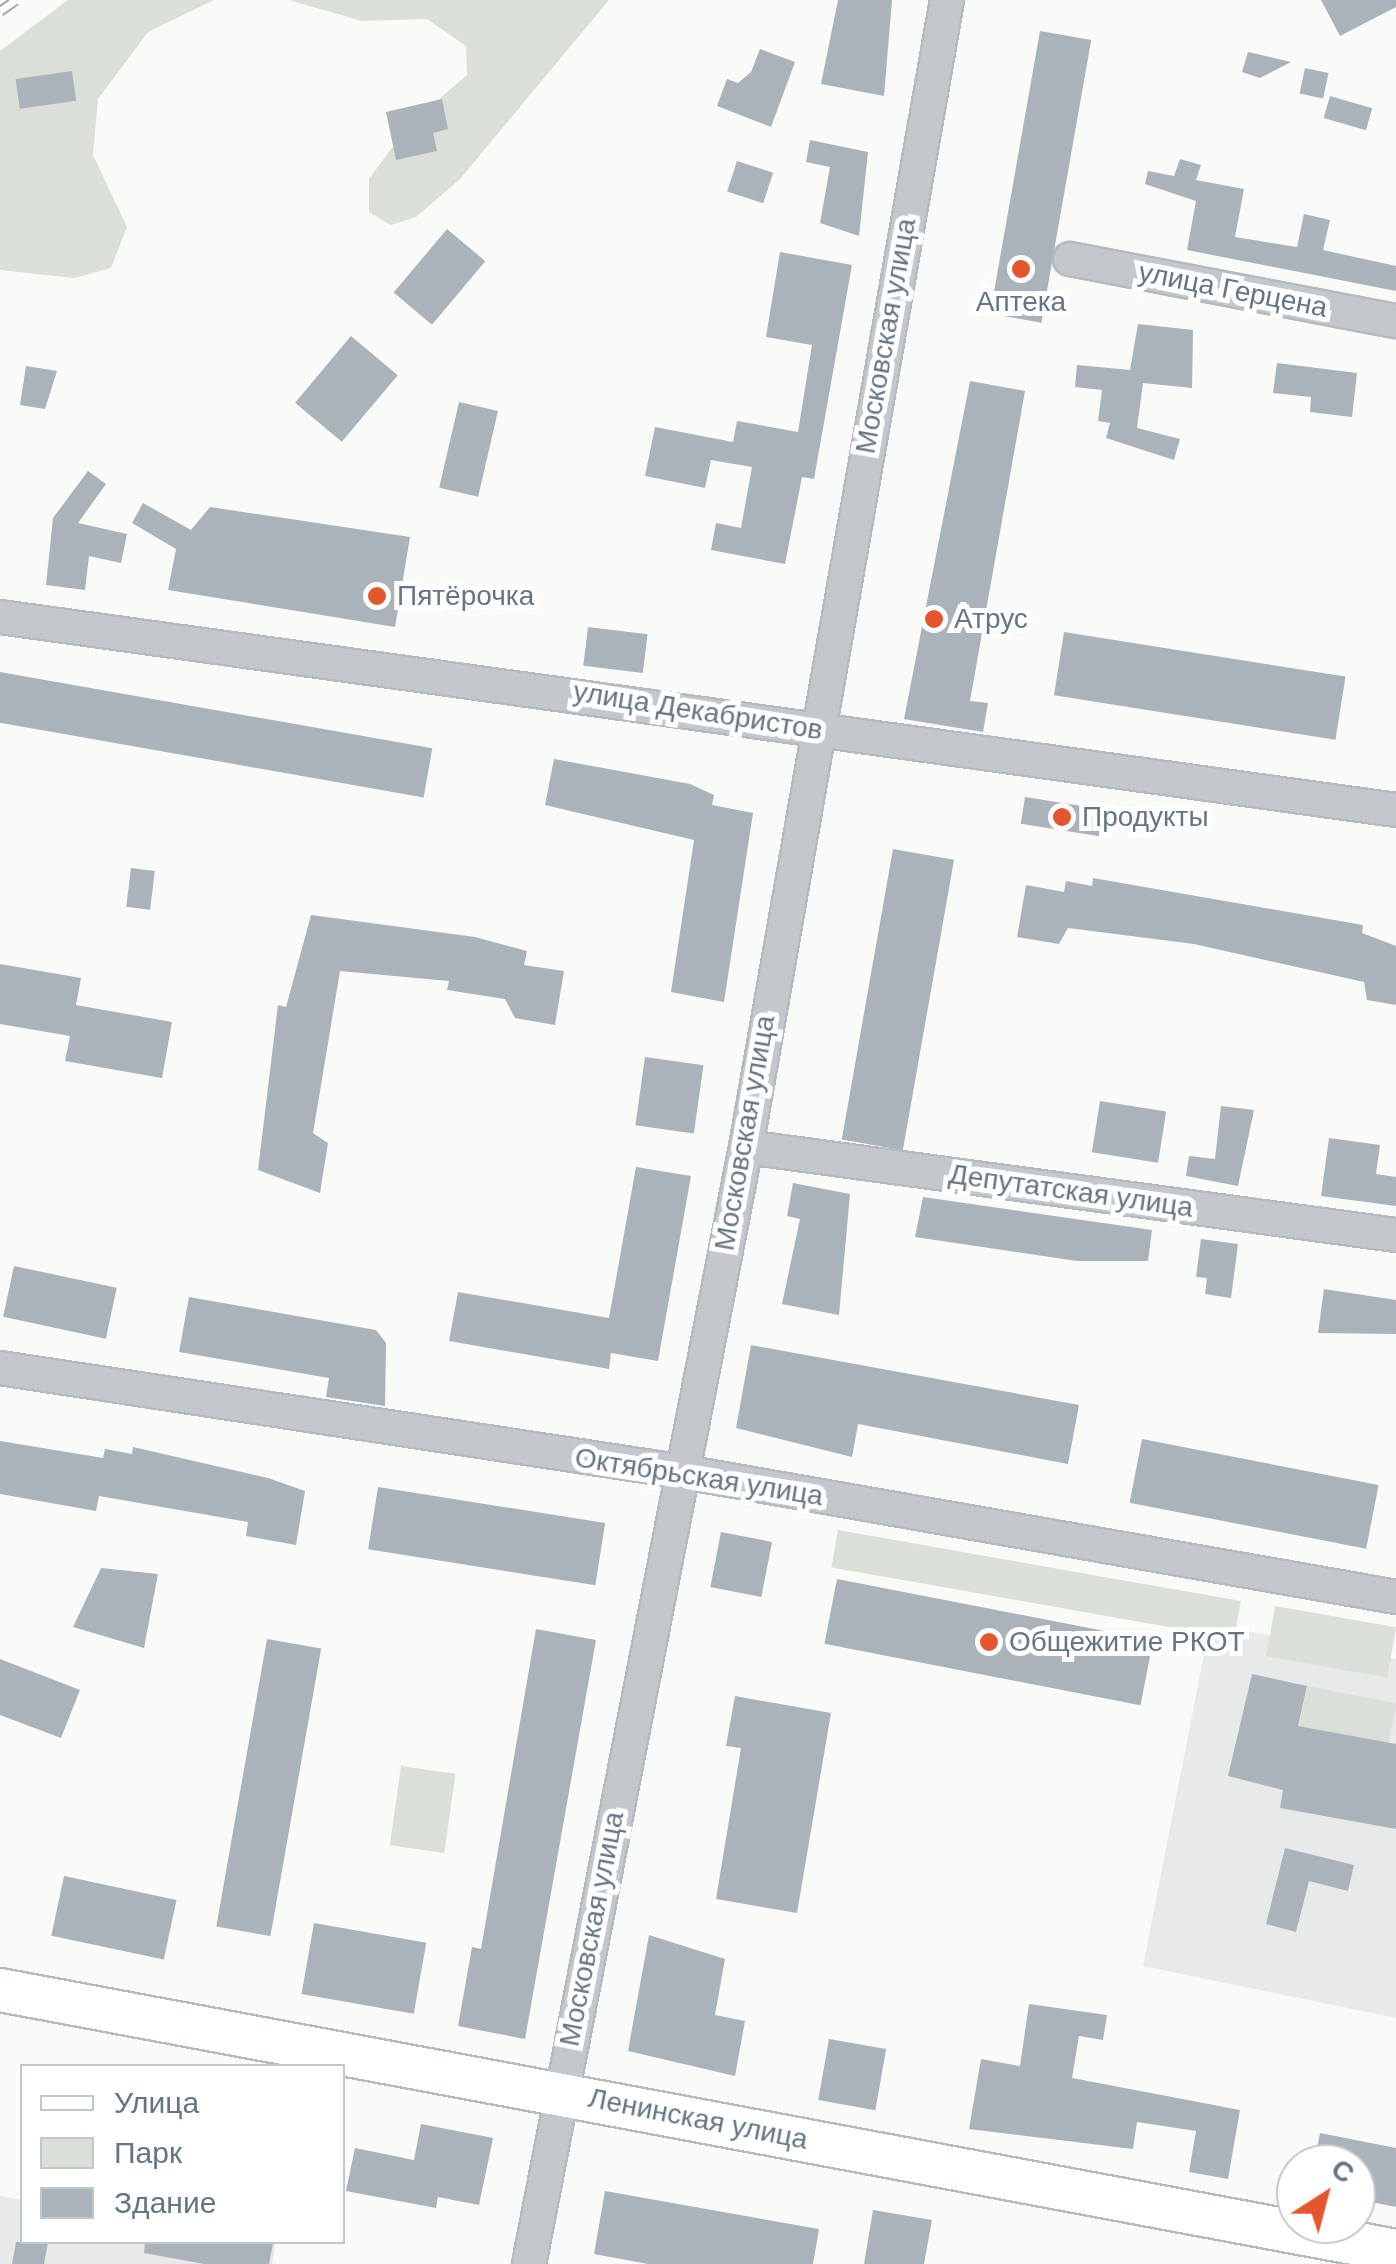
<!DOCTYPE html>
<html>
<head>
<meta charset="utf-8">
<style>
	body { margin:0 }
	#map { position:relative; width:1396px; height:2264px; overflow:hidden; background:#fafaf8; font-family:Arial,sans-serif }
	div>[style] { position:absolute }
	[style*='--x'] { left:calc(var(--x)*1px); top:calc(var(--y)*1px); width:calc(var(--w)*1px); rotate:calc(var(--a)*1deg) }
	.built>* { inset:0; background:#e8e9e9 }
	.green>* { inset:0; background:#dadfd7; transform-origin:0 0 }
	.building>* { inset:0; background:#aab3b9; transform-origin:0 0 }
	.roads { filter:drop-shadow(2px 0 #b5babe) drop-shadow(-2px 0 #b5babe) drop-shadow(0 2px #b5babe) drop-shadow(0 -2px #b5babe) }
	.minor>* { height:32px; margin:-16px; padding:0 16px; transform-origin:16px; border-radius:16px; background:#c3c8cc }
	.major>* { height:42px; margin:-21px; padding:0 21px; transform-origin:21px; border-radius:21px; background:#fff }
	.rail>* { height:11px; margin-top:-5.5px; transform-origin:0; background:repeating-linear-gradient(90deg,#fff 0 22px,#a2aab0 0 44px); box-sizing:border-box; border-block:2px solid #a2aab0 }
	.dots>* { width:28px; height:28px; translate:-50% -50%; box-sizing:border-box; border:5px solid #fff; border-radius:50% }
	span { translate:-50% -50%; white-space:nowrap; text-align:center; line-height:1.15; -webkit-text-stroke:10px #fff; paint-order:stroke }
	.street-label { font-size:28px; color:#657683 }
	.poi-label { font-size:28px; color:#657683 }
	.left { translate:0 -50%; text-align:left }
	.legend { position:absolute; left:20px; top:2064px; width:325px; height:180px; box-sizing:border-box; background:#fff; border:2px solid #c1c8cd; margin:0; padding:12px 18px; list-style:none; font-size:30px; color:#657683 }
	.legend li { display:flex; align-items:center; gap:20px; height:50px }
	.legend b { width:50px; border:2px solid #c1c8cd }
	.north { position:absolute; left:1276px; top:2144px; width:100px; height:100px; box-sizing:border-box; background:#fff; border:2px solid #c1c8cd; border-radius:50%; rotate:36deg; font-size:28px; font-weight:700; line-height:40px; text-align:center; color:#657683 }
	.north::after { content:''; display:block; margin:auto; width:35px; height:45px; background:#e4572e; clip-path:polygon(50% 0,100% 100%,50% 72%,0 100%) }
</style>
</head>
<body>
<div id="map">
	<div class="built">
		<div style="clip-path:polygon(1210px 1624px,1396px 1659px,1396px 2018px,1143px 1966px)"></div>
		<div style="clip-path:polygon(0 2196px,22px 2200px,22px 2242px,276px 2242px,272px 2264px,0 2264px)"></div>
	</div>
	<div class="green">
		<div style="clip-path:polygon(68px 0,214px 0,148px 32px,98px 99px,93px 155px,127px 227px,111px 268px,74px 278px,0 270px,0 51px)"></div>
		<div style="clip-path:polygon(289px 0,609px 0,460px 179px,416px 217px,391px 225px,369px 212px,369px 179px,408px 126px,467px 75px,466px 46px,427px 19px,362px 21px)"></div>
		<div style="left:838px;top:1530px;width:409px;height:38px;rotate:10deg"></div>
		<div style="left:1275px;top:1606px;width:123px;height:51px;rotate:10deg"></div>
		<div style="left:1307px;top:1686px;width:91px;height:41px;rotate:11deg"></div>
		<div style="left:401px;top:1766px;width:55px;height:80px;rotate:8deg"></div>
	</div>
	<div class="building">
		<div style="clip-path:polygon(838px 0,892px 0,884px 96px,821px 84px)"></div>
		<div style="clip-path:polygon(1321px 0,1396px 0,1396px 7px,1340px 36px)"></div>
		<div style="left:1040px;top:31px;width:52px;height:287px;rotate:10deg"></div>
		<div style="clip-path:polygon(760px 49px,795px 62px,771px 127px,717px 106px,727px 79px,738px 83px,751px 72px)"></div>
		<div style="clip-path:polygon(1248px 52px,1291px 62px,1260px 78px,1242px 72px)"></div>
		<div style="left:1305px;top:68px;width:24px;height:26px;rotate:12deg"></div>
		<div style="left:72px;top:71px;width:30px;height:57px;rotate:82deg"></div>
		<div style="left:1330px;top:96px;width:44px;height:23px;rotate:16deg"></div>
		<div style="clip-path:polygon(442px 99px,448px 129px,433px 133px,437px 151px,396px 160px,386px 112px)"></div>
		<div style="clip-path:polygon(810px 140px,868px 152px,859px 236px,820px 223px,830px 167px,806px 162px)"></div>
		<div style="clip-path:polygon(1180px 159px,1201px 165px,1196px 180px,1244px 189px,1235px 237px,1297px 247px,1304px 214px,1330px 220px,1323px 250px,1396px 266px,1396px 291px,1187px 250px,1196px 201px,1145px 184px,1148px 171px,1174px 176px)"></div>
		<div style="left:737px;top:161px;width:38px;height:32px;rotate:18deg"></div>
		<div style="left:447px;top:229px;width:50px;height:83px;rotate:40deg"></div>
		<div style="clip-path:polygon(780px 252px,852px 265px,814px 479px,802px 477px,785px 564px,711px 550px,716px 523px,741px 528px,752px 467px,711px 460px,705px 488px,645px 476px,655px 427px,733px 442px,737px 421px,798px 432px,812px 345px,766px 337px)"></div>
		<div style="clip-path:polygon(1138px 324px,1193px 330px,1192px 388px,1143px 383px,1137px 428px,1180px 439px,1174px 460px,1106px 438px,1110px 423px,1098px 421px,1102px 390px,1075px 387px,1077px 365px,1130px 370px)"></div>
		<div style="left:351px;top:336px;width:61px;height:87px;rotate:40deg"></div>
		<div style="clip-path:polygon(1277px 363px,1357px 373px,1352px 417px,1310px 412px,1311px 397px,1273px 393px)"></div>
		<div style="clip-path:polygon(26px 366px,57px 371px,45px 409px,20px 405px)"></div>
		<div style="clip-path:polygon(970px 381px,1025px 391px,970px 701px,988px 703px,983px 732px,904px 719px)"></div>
		<div style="left:459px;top:402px;width:40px;height:88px;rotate:13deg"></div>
		<div style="clip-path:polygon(88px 471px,106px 484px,78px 523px,127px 534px,121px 563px,89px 556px,85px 590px,46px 585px,53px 518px)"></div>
		<div style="clip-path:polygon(143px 503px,191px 530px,210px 507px,410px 537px,395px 627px,168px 590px,176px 549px,132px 523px)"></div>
		<div style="left:588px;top:627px;width:60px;height:39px;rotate:7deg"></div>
		<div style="left:1064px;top:632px;width:285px;height:64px;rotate:9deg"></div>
		<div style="left:0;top:672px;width:439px;height:50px;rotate:10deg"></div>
		<div style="clip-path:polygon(554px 759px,690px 784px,714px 795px,712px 805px,753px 813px,724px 1002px,671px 992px,694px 840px,545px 805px)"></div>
		<div style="left:1025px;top:797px;width:80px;height:27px;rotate:9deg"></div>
		<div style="left:893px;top:849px;width:62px;height:295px;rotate:10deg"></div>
		<div style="left:131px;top:868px;width:24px;height:39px;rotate:7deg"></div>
		<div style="clip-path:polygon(1093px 878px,1363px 925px,1362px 933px,1396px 946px,1396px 1005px,1367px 1000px,1364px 982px,1194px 944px,1068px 928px,1059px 944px,1017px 937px,1026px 885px,1064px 892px,1066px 881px,1092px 886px)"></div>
		<div style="clip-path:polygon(311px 915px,475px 937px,527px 951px,524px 965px,564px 971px,555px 1025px,515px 1018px,505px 999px,447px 990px,449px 981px,340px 971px,313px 1133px,328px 1143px,320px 1193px,258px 1170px,278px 1005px,286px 1007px)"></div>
		<div style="clip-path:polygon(0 964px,81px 978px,76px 1005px,172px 1022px,162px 1078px,65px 1061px,70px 1036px,0 1024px)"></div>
		<div style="left:645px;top:1057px;width:59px;height:69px;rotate:8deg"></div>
		<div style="left:1100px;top:1101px;width:67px;height:52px;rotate:9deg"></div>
		<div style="clip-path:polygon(1221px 1106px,1254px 1110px,1238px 1186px,1186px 1176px,1189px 1156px,1215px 1159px)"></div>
		<div style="clip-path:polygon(1329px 1138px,1380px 1145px,1376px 1174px,1396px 1177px,1396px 1206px,1321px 1196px)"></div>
		<div style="clip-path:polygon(636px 1167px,691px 1176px,658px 1361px,611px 1353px,609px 1369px,449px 1341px,458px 1292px,609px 1318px)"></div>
		<div style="clip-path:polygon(793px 1183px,850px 1194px,839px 1315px,782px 1304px,800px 1219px,787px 1216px)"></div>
		<div style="clip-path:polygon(923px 1197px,1152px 1230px,1148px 1261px,1077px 1261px,915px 1237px)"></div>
		<div style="clip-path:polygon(1201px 1239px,1238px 1244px,1231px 1298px,1205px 1294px,1207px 1278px,1196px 1277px)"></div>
		<div style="left:14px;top:1266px;width:105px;height:52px;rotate:12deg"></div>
		<div style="clip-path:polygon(1324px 1289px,1396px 1300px,1396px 1334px,1318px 1333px)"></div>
		<div style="clip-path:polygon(189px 1297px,376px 1330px,386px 1343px,385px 1406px,326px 1397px,329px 1378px,179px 1352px)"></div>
		<div style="clip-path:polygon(751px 1345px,1079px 1405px,1068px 1464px,858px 1424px,852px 1457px,736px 1428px)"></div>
		<div style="left:1142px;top:1439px;width:241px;height:65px;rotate:11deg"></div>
		<div style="clip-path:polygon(0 1441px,103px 1458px,105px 1449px,132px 1454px,133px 1447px,268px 1478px,305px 1491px,296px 1545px,246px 1536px,248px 1522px,99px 1496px,96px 1511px,0 1494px)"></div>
		<div style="left:378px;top:1487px;width:230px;height:63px;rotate:9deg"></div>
		<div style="left:721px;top:1532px;width:52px;height:56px;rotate:11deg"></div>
		<div style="clip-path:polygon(101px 1568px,158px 1574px,144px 1648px,73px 1627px)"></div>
		<div style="left:837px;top:1579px;width:322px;height:66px;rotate:11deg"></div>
		<div style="clip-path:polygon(536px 1629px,596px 1640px,525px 2039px,458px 2026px,472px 1947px,481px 1949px)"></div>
		<div style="left:267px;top:1639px;width:55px;height:292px;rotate:10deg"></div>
		<div style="clip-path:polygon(0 1659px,80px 1690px,61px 1738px,0 1715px)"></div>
		<div style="clip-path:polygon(1252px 1674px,1307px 1686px,1298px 1726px,1396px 1744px,1396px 1829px,1280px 1808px,1283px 1790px,1228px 1776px)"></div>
		<div style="clip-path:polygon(735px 1696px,831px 1713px,797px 1913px,716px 1899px,741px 1748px,726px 1746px)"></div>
		<div style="clip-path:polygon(1285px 1848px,1354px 1865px,1348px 1891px,1309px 1881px,1296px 1932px,1266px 1924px)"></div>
		<div style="left:64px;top:1876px;width:115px;height:61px;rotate:12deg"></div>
		<div style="left:314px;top:1923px;width:114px;height:72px;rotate:10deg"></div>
		<div style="clip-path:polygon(649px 1935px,725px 1959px,715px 2015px,745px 2021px,735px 2076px,628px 2051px)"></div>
		<div style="clip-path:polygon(1029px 2004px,1107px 2015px,1103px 2040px,1079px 2036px,1072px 2078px,1240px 2110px,1228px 2179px,1189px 2172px,1196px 2131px,1137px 2122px,1133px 2149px,969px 2129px,981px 2059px,1020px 2066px)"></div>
		<div style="left:829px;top:2039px;width:58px;height:62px;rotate:10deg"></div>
		<div style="clip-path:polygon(421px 2124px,493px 2138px,479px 2205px,438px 2197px,436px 2208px,346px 2191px,355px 2148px,414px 2160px)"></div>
		<div style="clip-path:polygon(1320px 2133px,1396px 2148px,1396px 2207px,1356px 2199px,1356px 2164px,1314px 2164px)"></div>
		<div style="clip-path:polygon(605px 2191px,819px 2229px,813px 2264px,648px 2264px,594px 2254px)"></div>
		<div style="clip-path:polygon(873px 2210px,932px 2220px,924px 2264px,864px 2264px)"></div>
		<div style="clip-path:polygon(16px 2242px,48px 2242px,44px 2264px,12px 2264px)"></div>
		<div style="clip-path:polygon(145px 2242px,260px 2242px,273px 2244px,269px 2264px,204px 2264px,144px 2253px)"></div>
	</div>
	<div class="roads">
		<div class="minor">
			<div style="--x:1070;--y:259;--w:332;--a:10.8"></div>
			<div style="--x:0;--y:617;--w:1409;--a:7.87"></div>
			<div style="--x:746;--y:1147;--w:656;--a:7.71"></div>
			<div style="--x:0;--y:1368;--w:686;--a:8.64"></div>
			<div style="--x:678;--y:1471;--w:729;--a:9.95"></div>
			<div style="--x:529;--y:2264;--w:1138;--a:-79.01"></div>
			<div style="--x:746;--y:1147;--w:1164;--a:-80.06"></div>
		</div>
		<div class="major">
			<div style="--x:0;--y:1990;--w:1420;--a:10.59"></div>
		</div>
	</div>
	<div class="rail">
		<div style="--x:0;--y:11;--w:19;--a:-35"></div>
	</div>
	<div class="dots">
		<div style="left:1021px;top:269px;background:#e4572e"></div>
		<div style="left:377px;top:596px;background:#e4572e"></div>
		<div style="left:934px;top:619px;background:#e4572e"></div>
		<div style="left:1062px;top:817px;background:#e4572e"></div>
		<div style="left:989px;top:1642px;background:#e4572e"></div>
	</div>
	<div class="street-label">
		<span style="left:1233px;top:290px;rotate:11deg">улица Герцена</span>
		<span style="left:886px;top:336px;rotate:-80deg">Московская улица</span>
		<span style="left:698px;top:711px;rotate:9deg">улица Декабристов</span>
		<span style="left:745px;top:1133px;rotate:-80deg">Московская улица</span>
		<span style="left:1071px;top:1191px;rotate:8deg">Депутатская улица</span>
		<span style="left:699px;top:1477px;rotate:9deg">Октябрьская улица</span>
		<span style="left:592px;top:1929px;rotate:-79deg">Московская улица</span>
		<span style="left:698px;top:2119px;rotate:11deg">Ленинская улица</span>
	</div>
	<div class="poi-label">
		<span style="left:1021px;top:302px">Аптека</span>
		<span class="left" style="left:397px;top:596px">Пятёрочка</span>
		<span class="left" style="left:954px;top:619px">Атрус</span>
		<span class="left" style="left:1082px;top:817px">Продукты</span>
		<span class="left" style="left:1009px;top:1642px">Общежитие РКОТ</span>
	</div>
	<ul class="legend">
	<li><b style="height:12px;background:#fff"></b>Улица</li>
	<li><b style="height:28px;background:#dadfd7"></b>Парк</li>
	<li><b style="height:28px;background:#aab3b9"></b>Здание</li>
	</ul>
	<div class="north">С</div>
</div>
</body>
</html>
